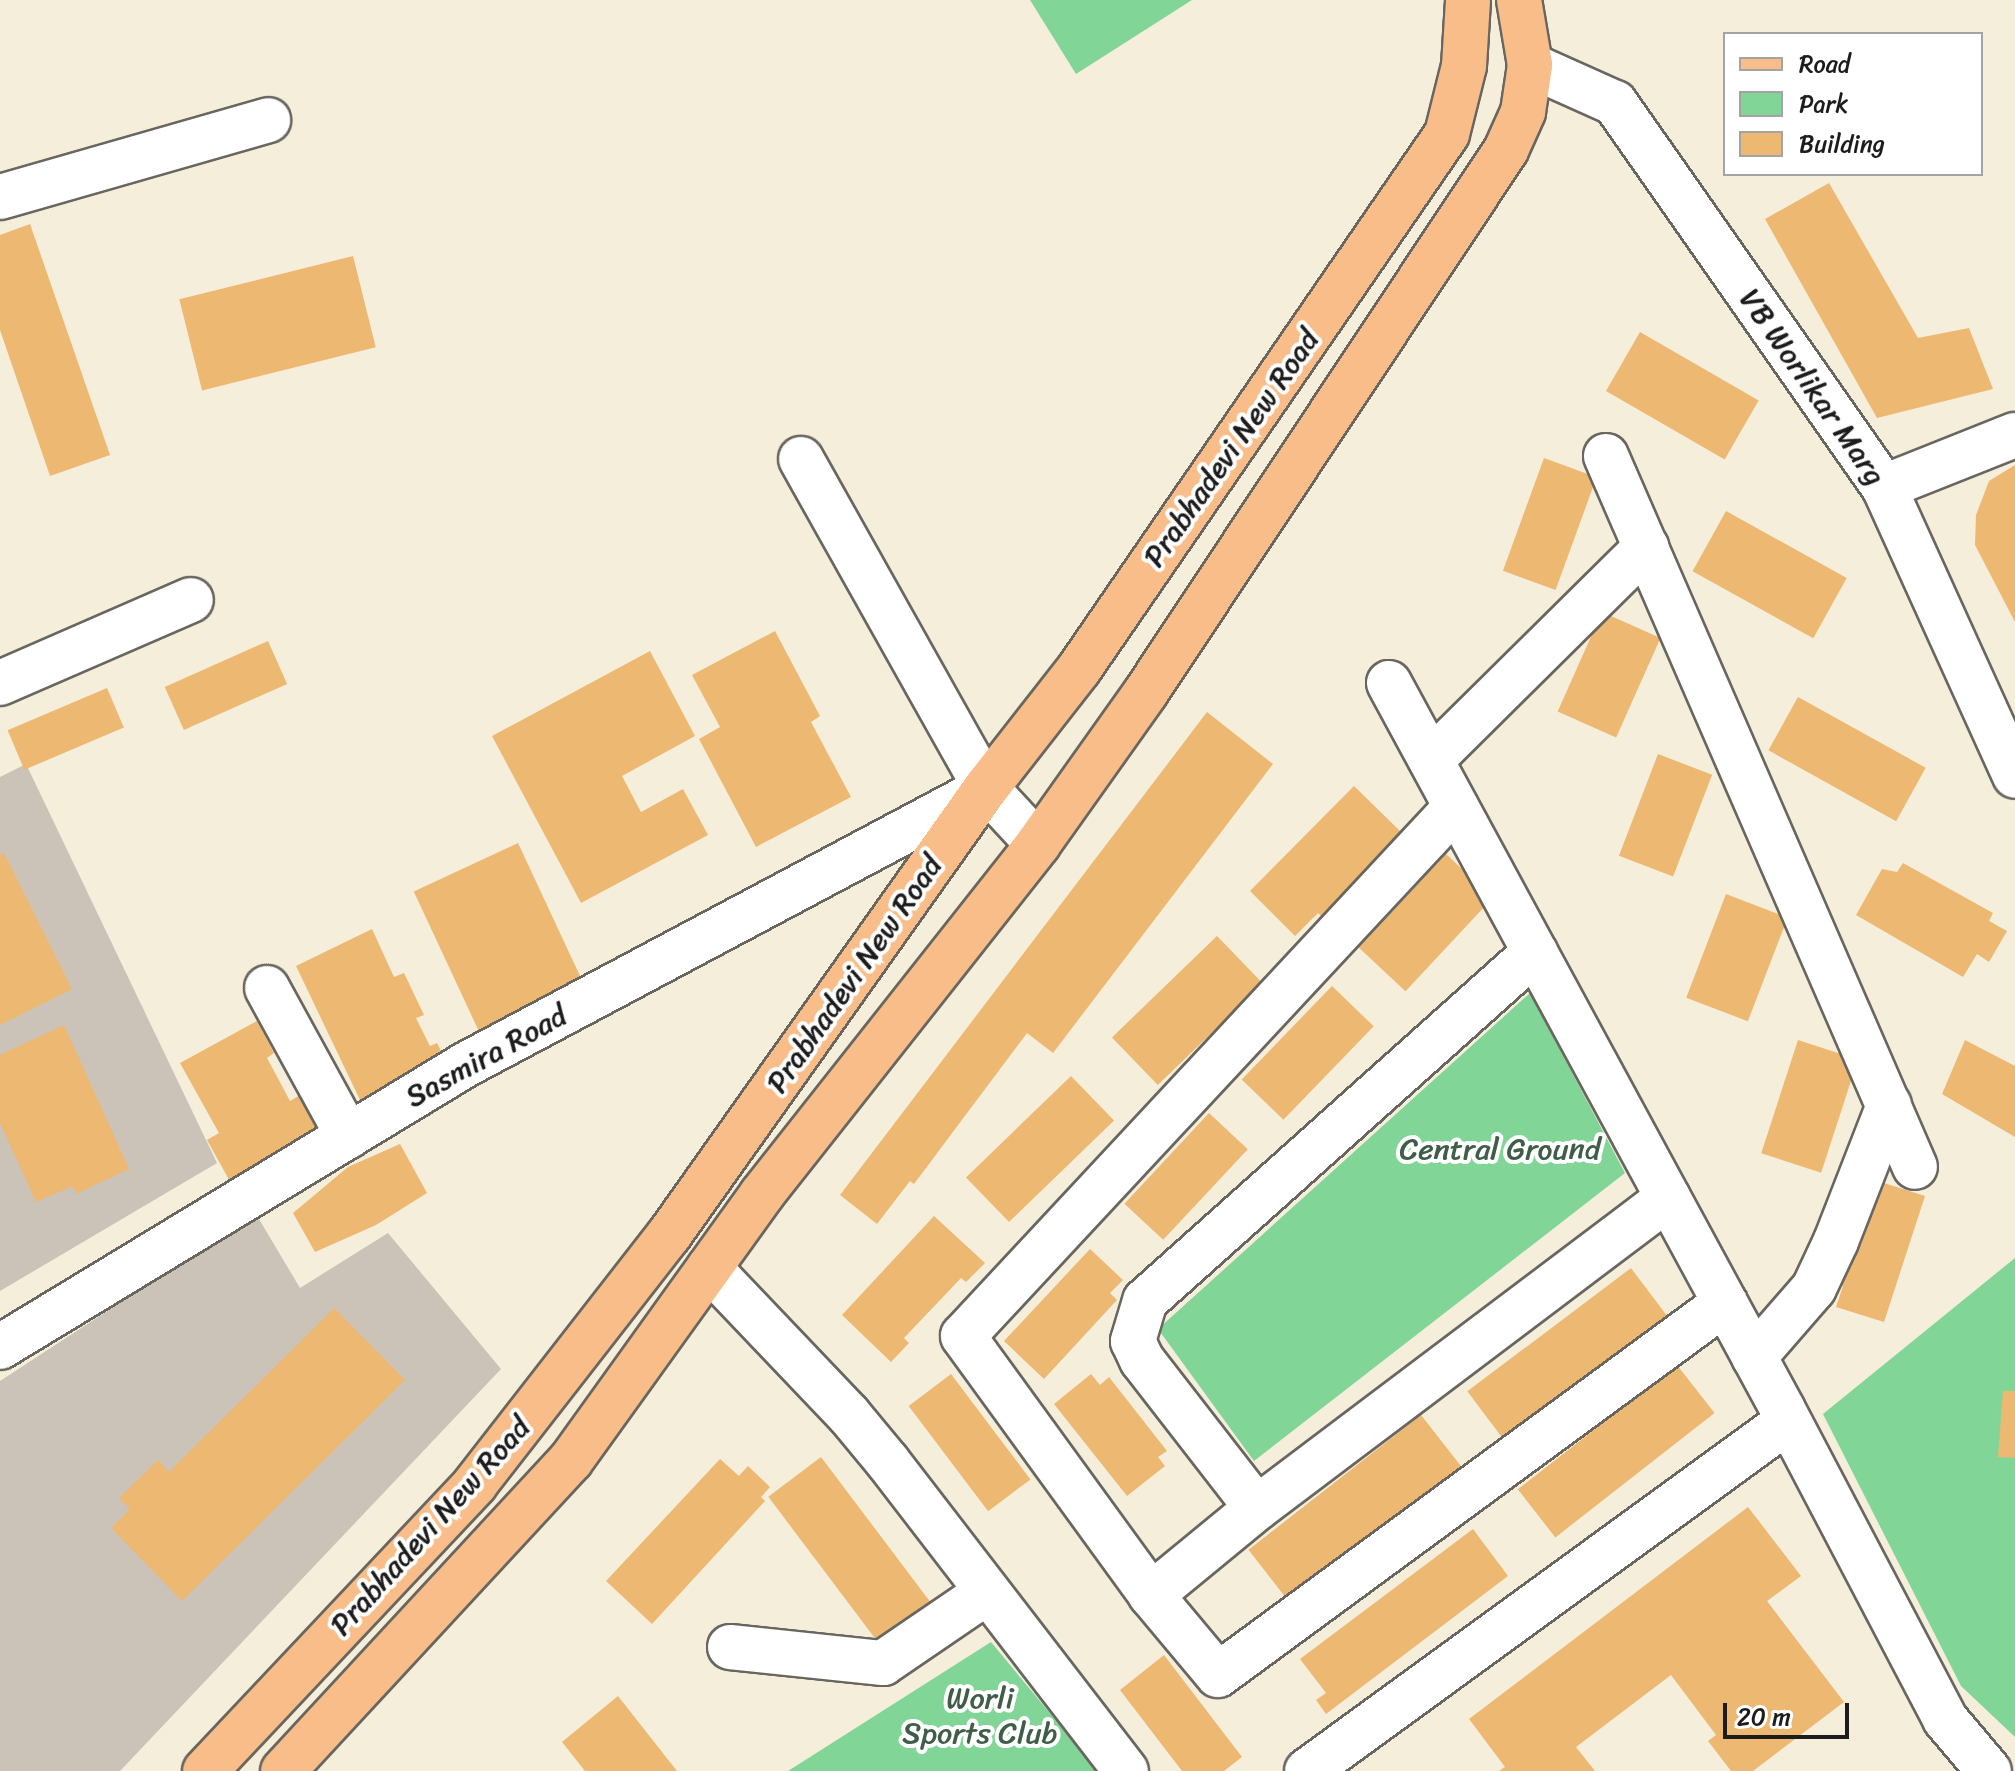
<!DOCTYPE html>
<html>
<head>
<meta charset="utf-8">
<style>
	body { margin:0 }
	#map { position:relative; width:2015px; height:1771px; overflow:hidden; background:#f5eedb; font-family:Sriracha,sans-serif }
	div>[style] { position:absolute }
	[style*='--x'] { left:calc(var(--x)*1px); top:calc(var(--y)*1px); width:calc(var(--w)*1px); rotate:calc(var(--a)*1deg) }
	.industrial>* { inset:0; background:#cbc3b8 }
	.green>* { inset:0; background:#81d597 }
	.building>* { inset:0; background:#ecb872; transform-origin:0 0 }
	.roads { filter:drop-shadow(2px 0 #68665f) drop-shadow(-2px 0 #68665f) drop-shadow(0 2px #68665f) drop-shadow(0 -2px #68665f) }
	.minor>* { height:44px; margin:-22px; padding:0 22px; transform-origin:22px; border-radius:22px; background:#fff }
	.major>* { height:44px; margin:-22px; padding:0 22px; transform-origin:22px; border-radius:22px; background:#f8bd88 }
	span { translate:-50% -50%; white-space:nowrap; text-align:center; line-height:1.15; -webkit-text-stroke:8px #fff; paint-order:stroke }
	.street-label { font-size:30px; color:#1c1c1c }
	.park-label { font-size:30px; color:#3f5d47 }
	.legend { position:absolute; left:1723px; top:32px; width:260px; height:144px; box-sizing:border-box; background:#fff; border:2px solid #a4a4a4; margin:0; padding:10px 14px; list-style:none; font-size:24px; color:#1c1c1c }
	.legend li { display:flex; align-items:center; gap:16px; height:40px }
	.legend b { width:40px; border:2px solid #a4a4a4 }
	.scale { position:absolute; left:1723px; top:1703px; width:126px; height:36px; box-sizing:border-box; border:4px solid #1c1c1c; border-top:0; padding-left:10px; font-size:24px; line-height:28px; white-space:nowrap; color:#1c1c1c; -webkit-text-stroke:6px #fff; paint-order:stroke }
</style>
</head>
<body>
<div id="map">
	<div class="industrial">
		<div style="clip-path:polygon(26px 764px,217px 1163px,0 1291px,0 777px)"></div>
		<div style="clip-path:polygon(256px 1214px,300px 1288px,388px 1233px,501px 1369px,120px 1771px,0 1771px,0 1381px)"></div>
	</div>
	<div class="green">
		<div style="clip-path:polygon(1030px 0,1192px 0,1076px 74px)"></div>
		<div style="clip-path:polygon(1530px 993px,1625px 1173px,1254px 1461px,1158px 1329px)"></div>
		<div style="clip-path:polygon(2015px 1258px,2015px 1737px,1961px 1686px,1823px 1414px)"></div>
		<div style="clip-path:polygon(991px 1642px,1098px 1771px,788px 1771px)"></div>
	</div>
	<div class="building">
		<div style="clip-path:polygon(1829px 183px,1918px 338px,1969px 328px,1993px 389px,1877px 418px,1765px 219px)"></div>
		<div style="clip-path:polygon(30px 224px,110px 455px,50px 476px,0 330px,0 235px)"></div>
		<div style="left:353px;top:256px;width:94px;height:179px;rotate:76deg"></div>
		<div style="left:1640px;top:332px;width:137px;height:68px;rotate:30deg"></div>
		<div style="left:1544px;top:458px;width:56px;height:120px;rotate:20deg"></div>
		<div style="clip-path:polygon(2015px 465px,2015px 622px,1975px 545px,1976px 515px,1989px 481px)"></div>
		<div style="left:1726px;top:511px;width:138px;height:69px;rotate:29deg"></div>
		<div style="left:1602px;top:612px;width:64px;height:109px;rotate:24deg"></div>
		<div style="clip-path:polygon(775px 631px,820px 716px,811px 722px,851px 797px,756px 847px,699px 739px,720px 727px,692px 675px)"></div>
		<div style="left:268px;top:641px;width:47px;height:113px;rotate:66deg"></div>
		<div style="clip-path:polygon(650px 651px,695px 736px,622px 776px,641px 812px,683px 789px,708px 835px,581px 903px,492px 736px)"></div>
		<div style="left:107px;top:688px;width:43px;height:108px;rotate:67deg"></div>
		<div style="left:1798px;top:697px;width:146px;height:61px;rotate:29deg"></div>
		<div style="clip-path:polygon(1207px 712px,1273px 764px,1053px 1053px,1027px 1033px,914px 1184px,910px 1181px,877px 1224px,840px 1195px)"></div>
		<div style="left:1658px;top:754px;width:58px;height:109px;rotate:21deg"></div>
		<div style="clip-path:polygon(1354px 786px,1404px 835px,1322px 917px,1318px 913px,1295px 936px,1250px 891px)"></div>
		<div style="left:518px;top:843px;width:157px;height:115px;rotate:65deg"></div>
		<div style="clip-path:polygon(4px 853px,72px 989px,0 1025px,0 855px)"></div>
		<div style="left:1446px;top:854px;width:64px;height:128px;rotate:43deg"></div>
		<div style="clip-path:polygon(1903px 863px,1993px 913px,1989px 921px,2007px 931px,1989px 962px,1977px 954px,1963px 977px,1856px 915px,1882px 869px,1897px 872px)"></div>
		<div style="left:1726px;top:894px;width:66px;height:111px;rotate:21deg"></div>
		<div style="clip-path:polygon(372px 929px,394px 977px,404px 973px,424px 1015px,416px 1018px,430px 1046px,437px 1043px,446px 1061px,361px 1102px,296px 966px)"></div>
		<div style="left:1217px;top:936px;width:66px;height:146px;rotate:46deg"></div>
		<div style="left:1332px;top:986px;width:58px;height:130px;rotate:44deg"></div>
		<div style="clip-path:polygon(257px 1021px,274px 1053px,267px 1058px,290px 1101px,300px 1095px,322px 1136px,232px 1185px,207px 1140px,219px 1133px,180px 1063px)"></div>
		<div style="clip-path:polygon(64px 1025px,129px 1169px,76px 1194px,73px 1186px,36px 1202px,0 1123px,0 1055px)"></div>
		<div style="left:1798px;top:1040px;width:63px;height:119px;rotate:18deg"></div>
		<div style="clip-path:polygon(1965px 1040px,2015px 1066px,2015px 1137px,1942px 1094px)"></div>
		<div style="left:1071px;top:1076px;width:62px;height:146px;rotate:46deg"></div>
		<div style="left:1209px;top:1113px;width:53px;height:124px;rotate:43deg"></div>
		<div style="clip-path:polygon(400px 1144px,427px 1193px,376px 1225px,315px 1252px,293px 1213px,348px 1167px)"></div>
		<div style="clip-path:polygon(1884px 1183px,1925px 1196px,1884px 1322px,1836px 1307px,1843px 1286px,1834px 1284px,1863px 1195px,1878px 1201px)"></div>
		<div style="clip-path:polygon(934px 1216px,985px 1263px,966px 1282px,961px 1278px,904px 1338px,909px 1343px,891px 1362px,842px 1315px)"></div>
		<div style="clip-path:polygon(1090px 1249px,1123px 1280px,1110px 1293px,1117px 1300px,1044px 1379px,1004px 1341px)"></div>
		<div style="left:1631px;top:1268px;width:60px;height:205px;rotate:53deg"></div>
		<div style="clip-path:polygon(334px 1308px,405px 1380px,182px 1601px,111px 1528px,130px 1509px,119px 1498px,158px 1460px,169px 1472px)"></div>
		<div style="left:1677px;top:1365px;width:61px;height:202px;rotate:52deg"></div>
		<div style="left:951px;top:1374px;width:132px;height:53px;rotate:53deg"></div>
		<div style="clip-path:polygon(1091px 1374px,1100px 1385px,1109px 1377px,1167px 1451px,1158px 1457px,1165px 1466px,1127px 1496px,1054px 1404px)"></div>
		<div style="clip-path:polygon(2003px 1391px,2015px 1391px,2015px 1458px,1998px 1457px)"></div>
		<div style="left:1421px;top:1415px;width:67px;height:219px;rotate:52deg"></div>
		<div style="left:821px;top:1457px;width:181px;height:66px;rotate:53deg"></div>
		<div style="clip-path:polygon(720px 1459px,739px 1476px,748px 1466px,770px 1487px,761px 1497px,765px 1501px,652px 1624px,606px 1581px)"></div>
		<div style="clip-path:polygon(1748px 1507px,1801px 1576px,1767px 1601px,1844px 1702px,1753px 1771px,1731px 1771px,1708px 1741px,1716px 1735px,1671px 1675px,1576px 1747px,1595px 1771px,1499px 1771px,1505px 1767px,1469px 1719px)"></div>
		<div style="clip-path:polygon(1473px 1529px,1508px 1576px,1326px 1714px,1316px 1700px,1326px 1693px,1300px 1659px)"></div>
		<div style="clip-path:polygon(1164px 1655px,1242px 1757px,1224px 1771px,1182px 1771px,1120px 1690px)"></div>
		<div style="clip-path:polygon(618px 1696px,677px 1771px,585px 1771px,562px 1742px)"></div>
	</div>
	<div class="roads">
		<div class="minor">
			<div style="--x:1530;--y:65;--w:93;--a:24.1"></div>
			<div style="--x:1615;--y:103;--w:469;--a:55"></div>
			<div style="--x:1884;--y:487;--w:317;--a:65.6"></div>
			<div style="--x:0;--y:197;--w:279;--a:-16"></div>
			<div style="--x:1606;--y:456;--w:775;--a:66.51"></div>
			<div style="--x:801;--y:459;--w:377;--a:60.7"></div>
			<div style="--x:986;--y:788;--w:76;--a:47.1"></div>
			<div style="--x:1884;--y:487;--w:141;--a:-21.7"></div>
			<div style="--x:0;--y:683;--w:208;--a:-23.5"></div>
			<div style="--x:1389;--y:683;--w:827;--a:61.54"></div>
			<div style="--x:1783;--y:1410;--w:349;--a:62.3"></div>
			<div style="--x:1945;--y:1719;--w:68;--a:49.8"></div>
			<div style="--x:1431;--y:760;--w:303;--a:-44.7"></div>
			<div style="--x:1456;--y:807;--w:723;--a:132.98"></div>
			<div style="--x:963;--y:1336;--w:320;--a:54"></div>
			<div style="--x:1151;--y:1595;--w:104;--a:50.1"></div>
			<div style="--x:1218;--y:1675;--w:629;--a:-36.27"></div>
			<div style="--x:1535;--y:952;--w:523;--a:138.18"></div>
			<div style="--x:1145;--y:1301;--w:42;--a:106.7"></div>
			<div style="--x:1133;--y:1341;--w:21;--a:65"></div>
			<div style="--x:1142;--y:1360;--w:187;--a:52.2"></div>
			<div style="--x:1257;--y:1508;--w:515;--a:-37.03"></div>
			<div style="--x:267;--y:988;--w:169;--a:61.3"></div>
			<div style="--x:709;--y:1268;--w:203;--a:46.4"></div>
			<div style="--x:849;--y:1415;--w:61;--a:50.3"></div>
			<div style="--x:888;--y:1462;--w:390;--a:52.4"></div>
			<div style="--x:0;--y:1347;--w:544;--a:-31.23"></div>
			<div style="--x:465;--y:1065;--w:590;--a:-28"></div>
			<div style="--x:1754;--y:1357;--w:91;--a:-49"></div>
			<div style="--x:1814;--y:1288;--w:52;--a:-64.9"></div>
			<div style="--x:1836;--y:1241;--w:146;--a:-68.7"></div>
			<div style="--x:1151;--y:1595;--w:137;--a:-39.4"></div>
			<div style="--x:730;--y:1647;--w:154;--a:6"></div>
			<div style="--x:883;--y:1663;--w:126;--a:-34.3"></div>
			<div style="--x:1307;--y:1771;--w:595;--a:-36.04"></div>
		</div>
		<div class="major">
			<div style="--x:205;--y:1771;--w:394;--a:-46.7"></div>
			<div style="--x:475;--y:1484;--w:316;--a:-52.1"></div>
			<div style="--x:669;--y:1235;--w:548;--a:-54.66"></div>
			<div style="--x:986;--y:788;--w:151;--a:-52"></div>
			<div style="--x:1079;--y:669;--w:649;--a:-55.48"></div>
			<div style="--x:1447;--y:134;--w:70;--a:-76"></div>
			<div style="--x:1464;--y:66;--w:66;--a:-86.5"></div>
			<div style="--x:283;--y:1771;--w:424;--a:-47.2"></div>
			<div style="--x:571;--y:1460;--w:327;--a:-54.3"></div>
			<div style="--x:762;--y:1194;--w:446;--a:-51.7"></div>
			<div style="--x:1038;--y:844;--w:186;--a:-54.6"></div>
			<div style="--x:1146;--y:692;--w:651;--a:-56.41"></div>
			<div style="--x:1506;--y:150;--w:42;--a:-65.9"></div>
			<div style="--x:1523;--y:112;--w:48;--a:-81.5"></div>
			<div style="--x:1530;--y:65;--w:66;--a:-99.6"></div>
		</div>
	</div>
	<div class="street-label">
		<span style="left:1813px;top:387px;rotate:55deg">VB Worlikar Marg</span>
		<span style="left:1231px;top:448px;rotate:-55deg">Prabhadevi New Road</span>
		<span style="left:854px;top:974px;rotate:-55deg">Prabhadevi New Road</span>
		<span style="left:486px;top:1056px;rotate:-29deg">Sasmira Road</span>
		<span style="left:430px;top:1526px;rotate:-48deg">Prabhadevi New Road</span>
	</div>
	<div class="park-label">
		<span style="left:1500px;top:1149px">Central Ground</span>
		<span style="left:980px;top:1715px">Worli<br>Sports Club</span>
	</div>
	<ul class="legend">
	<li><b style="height:10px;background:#f8bd88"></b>Road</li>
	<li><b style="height:22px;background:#81d597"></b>Park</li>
	<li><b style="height:22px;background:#ecb872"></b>Building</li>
	</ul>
	<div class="scale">20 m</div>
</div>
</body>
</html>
